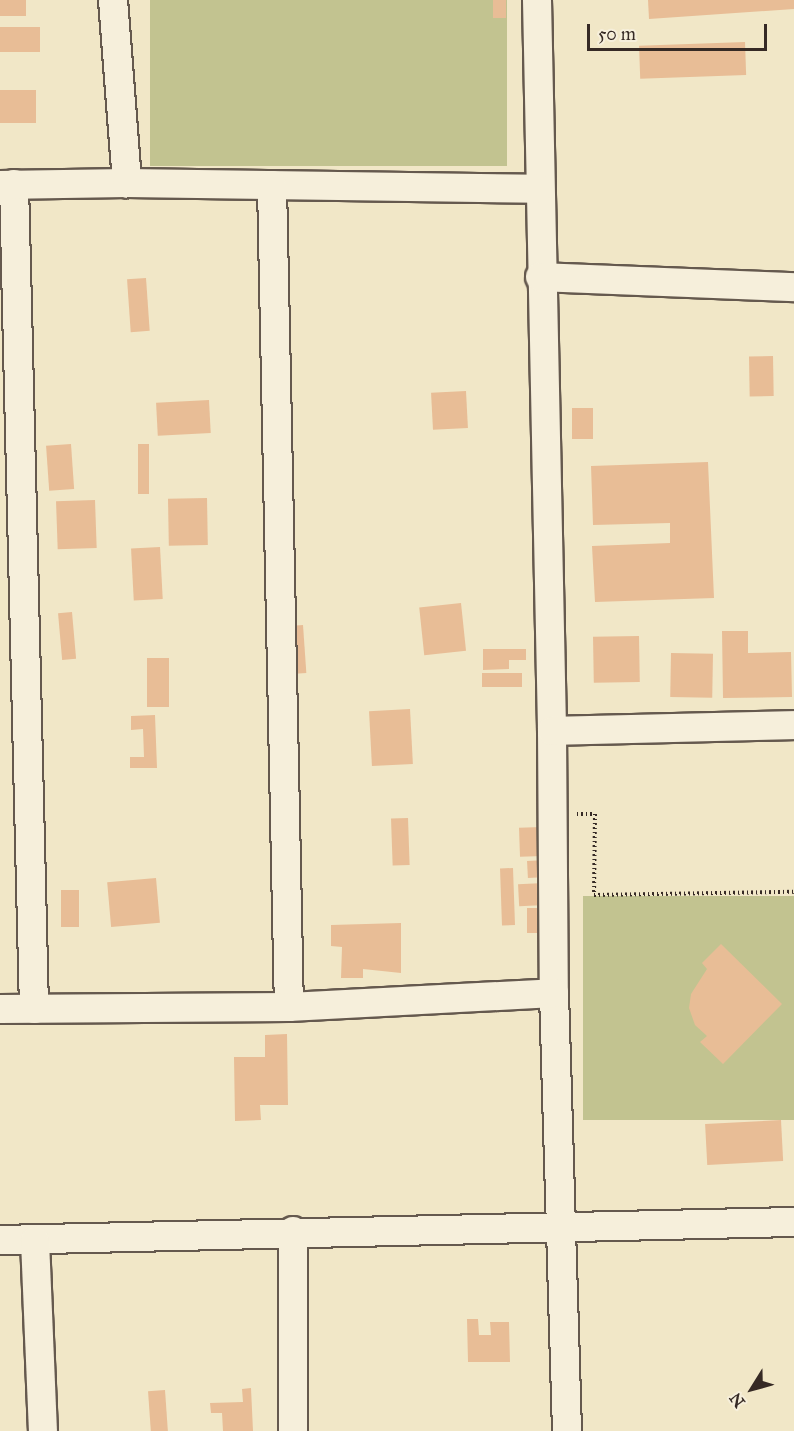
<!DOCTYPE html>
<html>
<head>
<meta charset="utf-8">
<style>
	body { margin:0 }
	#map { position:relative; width:794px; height:1431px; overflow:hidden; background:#f1e7c7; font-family:"IM FELL Great Primer",serif }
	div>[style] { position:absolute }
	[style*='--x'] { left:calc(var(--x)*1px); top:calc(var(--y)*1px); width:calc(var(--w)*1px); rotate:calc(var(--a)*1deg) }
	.green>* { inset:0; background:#c2c390; transform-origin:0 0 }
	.building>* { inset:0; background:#e8bd96; transform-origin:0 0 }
	.path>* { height:4px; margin-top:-2px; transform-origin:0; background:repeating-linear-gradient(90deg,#362a25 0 1.5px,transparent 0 4.5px) }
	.roads { filter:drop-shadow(2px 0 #65594e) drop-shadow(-2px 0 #65594e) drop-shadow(0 2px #65594e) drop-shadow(0 -2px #65594e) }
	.minor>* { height:28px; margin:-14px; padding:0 14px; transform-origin:14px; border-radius:14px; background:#f6efdb }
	span { translate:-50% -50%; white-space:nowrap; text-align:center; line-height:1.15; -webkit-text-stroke:5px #f6efdb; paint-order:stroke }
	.north { position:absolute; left:722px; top:1359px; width:60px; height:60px; -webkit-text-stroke:4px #f6efdb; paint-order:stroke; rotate:233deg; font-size:16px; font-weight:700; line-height:24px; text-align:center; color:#362a25 }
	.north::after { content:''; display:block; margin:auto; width:21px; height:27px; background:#362a25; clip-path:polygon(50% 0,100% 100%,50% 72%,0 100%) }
	.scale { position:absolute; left:587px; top:24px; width:180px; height:27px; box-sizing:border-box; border:3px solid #362a25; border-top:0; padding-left:8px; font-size:18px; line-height:21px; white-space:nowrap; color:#362a25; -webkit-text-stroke:4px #f6efdb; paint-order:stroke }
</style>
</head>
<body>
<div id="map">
	<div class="green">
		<div style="left:150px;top:0;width:357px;height:166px"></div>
		<div style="left:794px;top:896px;width:224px;height:211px;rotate:90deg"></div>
	</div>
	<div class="building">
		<div style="left:0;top:0;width:26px;height:16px"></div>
		<div style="left:493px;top:0;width:13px;height:18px"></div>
		<div style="clip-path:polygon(648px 0,794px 0,794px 9px,649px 19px)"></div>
		<div style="left:0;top:27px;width:40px;height:25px"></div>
		<div style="left:745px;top:42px;width:33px;height:106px;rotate:88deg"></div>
		<div style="left:0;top:90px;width:36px;height:33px"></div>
		<div style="left:146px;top:278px;width:53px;height:19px;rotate:86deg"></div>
		<div style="left:773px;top:356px;width:40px;height:24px;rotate:89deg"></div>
		<div style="left:466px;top:391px;width:37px;height:35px;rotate:87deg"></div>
		<div style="left:209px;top:400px;width:33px;height:53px;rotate:87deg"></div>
		<div style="left:572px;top:408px;width:21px;height:31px"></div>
		<div style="left:71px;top:444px;width:45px;height:25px;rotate:86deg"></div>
		<div style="left:138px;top:444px;width:11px;height:50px"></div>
		<div style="clip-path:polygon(708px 462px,714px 598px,595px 602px,592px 546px,670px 543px,670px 523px,593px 525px,591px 466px)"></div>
		<div style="left:207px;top:498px;width:47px;height:39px;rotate:89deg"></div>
		<div style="left:95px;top:500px;width:48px;height:39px;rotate:88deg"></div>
		<div style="left:160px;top:547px;width:52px;height:29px;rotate:87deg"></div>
		<div style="left:461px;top:603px;width:48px;height:42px;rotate:84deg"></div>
		<div style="left:72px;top:612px;width:47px;height:14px;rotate:85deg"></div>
		<div style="left:303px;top:625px;width:48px;height:31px;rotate:86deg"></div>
		<div style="clip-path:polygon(722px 631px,748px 631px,748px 653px,791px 652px,792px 697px,723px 698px)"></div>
		<div style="left:639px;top:636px;width:46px;height:46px;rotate:89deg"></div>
		<div style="clip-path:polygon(483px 649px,526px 649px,526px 660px,509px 660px,509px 669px,483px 670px)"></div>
		<div style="left:671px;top:653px;width:42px;height:44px;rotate:1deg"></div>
		<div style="left:147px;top:658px;width:22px;height:49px"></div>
		<div style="left:482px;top:673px;width:40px;height:14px"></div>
		<div style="left:410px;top:709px;width:55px;height:41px;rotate:87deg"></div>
		<div style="clip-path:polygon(155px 715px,157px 768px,130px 768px,130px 757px,144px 757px,143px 729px,131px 730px,131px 716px)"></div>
		<div style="left:408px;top:818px;width:47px;height:17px;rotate:88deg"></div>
		<div style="left:542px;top:827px;width:29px;height:23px;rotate:88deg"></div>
		<div style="left:546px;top:860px;width:17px;height:19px;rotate:87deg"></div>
		<div style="left:513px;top:868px;width:57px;height:13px;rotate:88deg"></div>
		<div style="left:156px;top:878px;width:45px;height:49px;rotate:85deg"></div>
		<div style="left:544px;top:883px;width:22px;height:26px;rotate:87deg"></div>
		<div style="left:61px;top:890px;width:18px;height:37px"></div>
		<div style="left:527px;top:908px;width:18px;height:25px"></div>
		<div style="clip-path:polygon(401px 923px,401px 973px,363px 969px,363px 978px,341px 978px,342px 947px,331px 946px,331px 925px)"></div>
		<div style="clip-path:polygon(721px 944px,782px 1004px,723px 1064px,700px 1042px,707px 1036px,695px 1025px,689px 1008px,691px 994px,707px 969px,702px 963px)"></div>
		<div style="clip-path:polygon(287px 1034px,288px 1105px,260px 1105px,261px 1120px,235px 1121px,234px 1057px,265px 1057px,265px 1035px)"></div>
		<div style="left:781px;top:1120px;width:41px;height:76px;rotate:87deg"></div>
		<div style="clip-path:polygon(467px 1319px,478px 1319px,479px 1335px,491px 1335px,490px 1322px,509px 1322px,510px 1362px,468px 1362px)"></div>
		<div style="clip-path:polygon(251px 1388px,253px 1431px,223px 1431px,222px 1413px,211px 1413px,210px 1403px,243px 1402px,242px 1389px)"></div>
		<div style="left:165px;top:1390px;width:41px;height:17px;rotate:86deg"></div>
	</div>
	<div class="path">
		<div style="--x:577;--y:814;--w:18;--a:0"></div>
		<div style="--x:595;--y:814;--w:81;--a:90.7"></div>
		<div style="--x:594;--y:895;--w:200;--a:-0.9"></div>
	</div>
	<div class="roads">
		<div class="minor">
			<div style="--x:113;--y:0;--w:184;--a:85.6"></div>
			<div style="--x:537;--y:0;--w:731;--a:88.82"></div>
			<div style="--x:552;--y:731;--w:262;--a:89.6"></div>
			<div style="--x:554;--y:993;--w:438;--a:88.3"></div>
			<div style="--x:14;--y:184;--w:825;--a:88.61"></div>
			<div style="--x:0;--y:185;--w:127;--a:-0.9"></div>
			<div style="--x:127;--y:183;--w:411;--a:0.8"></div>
			<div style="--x:272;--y:185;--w:822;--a:88.82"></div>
			<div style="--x:540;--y:277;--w:254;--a:2.3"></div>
			<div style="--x:552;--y:731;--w:242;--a:-1.4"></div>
			<div style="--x:0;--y:1009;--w:289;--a:-0.4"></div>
			<div style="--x:289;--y:1007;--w:265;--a:-3"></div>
			<div style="--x:293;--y:1231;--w:200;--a:90"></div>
			<div style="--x:0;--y:1240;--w:794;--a:-1.3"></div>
			<div style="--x:35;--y:1241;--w:190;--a:87.6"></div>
		</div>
	</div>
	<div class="north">N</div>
	<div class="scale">50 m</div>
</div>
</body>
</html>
